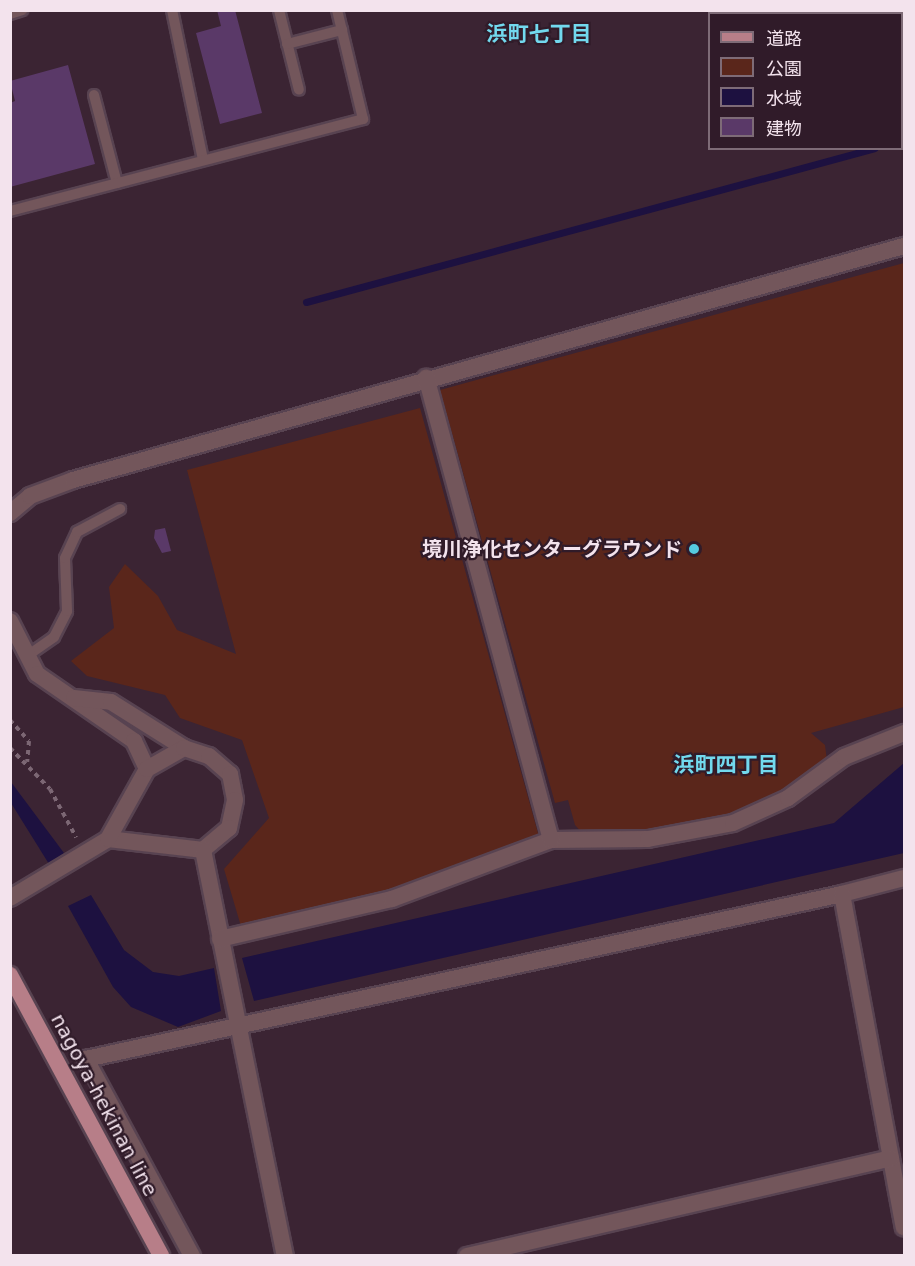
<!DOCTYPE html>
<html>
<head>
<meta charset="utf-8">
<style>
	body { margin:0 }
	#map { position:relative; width:915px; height:1266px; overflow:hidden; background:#3b2433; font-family:"DejaVu Sans","Noto Sans JP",sans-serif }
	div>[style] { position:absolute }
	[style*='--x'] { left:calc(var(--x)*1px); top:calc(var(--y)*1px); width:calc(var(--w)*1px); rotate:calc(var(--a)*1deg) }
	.green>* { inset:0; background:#5a261b }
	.water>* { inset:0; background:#1d1140 }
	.stream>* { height:7px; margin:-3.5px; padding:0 3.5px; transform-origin:3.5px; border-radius:3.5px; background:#1d1140 }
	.building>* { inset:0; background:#5a3968 }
	.path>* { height:4px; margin-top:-2px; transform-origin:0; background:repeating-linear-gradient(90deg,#7c6774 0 4.5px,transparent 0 9px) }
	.roads { filter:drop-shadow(2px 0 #584351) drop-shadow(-2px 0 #584351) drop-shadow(0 2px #584351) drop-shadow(0 -2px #584351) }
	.service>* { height:10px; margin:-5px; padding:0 5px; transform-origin:5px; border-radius:5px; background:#73565b }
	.minor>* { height:16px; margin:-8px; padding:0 8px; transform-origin:8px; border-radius:8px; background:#73565b }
	.primary>* { height:16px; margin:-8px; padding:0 8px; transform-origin:8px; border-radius:8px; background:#b77e88 }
	.dots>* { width:16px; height:16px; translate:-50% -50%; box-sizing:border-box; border:3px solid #301b29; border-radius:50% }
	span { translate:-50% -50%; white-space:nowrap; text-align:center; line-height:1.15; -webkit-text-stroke:4.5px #301b29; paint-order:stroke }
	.poi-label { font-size:20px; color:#f3e3ed; font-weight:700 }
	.right { translate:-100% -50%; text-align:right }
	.street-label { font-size:20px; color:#f3e3ed }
	.neighbourhood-label { font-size:21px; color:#72d9ee; font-weight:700 }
	.frame { position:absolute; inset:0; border:12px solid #f3e3ed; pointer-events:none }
	.legend { position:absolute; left:708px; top:12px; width:195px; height:138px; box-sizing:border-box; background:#301b29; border:2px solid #7e6b77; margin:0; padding:8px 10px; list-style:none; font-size:18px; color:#f3e3ed }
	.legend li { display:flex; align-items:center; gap:12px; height:30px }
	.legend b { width:30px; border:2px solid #7e6b77 }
</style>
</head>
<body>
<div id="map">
	<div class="green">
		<div style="clip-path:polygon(904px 263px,904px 707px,811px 733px,825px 745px,828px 769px,733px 823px,586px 837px,575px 825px,568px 800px,555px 803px,440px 390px)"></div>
		<div style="clip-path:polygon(420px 408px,541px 844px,392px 899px,243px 933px,224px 869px,269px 818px,242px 740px,180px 718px,165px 695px,87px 676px,71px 661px,114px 628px,109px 587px,125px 564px,158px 596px,177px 630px,236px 654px,187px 470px)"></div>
	</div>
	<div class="water">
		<div style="clip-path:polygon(904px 763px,904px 853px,254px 1001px,242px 958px,834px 823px)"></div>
		<div style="clip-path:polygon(11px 782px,64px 853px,49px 864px,11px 803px)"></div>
		<div style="clip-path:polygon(91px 895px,124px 950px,153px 972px,179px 976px,214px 968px,221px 1011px,178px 1027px,131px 1007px,113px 987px,68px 906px)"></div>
	</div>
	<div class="stream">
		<div style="--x:902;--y:141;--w:2;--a:0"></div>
		<div style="--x:306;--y:302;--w:589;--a:-15.14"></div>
	</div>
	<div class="building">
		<div style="clip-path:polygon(217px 10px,235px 10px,262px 113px,220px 124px,196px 33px,221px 26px)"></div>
		<div style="clip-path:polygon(68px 65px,95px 164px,10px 187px,10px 103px,15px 101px,10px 81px)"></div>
		<div style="clip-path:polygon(165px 528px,171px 551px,162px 553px,154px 538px,155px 530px)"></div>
	</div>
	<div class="path">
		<div style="--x:10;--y:720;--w:28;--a:48"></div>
		<div style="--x:29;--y:741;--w:21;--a:95"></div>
		<div style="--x:10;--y:748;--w:57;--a:45.7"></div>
		<div style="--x:50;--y:789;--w:55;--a:61.6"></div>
	</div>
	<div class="roads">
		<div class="service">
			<div style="--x:172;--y:10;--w:153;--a:78.3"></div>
			<div style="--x:279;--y:10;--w:82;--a:76"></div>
			<div style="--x:10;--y:14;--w:13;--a:-18"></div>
			<div style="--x:902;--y:14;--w:11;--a:80"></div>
			<div style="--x:287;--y:44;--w:57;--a:-14.3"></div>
			<div style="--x:94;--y:95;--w:91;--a:75.4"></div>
			<div style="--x:10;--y:211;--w:365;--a:-14.6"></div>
			<div style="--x:363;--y:119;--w:112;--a:-103.4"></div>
			<div style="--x:27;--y:656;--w:33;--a:-35"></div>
			<div style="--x:54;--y:637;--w:29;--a:-63"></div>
			<div style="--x:67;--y:611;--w:53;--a:-92.2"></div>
			<div style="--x:65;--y:558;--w:29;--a:-65"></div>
			<div style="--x:77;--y:532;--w:49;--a:-28.1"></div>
		</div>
		<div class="minor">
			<div style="--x:10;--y:513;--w:26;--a:-40"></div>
			<div style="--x:30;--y:496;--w:46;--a:-20.4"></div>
			<div style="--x:73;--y:480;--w:863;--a:-15.73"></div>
			<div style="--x:10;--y:621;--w:59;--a:63"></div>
			<div style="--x:37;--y:674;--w:118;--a:34.6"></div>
			<div style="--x:134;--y:741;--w:31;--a:65"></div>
			<div style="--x:74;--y:698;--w:37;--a:6"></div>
			<div style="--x:111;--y:702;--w:86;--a:32.2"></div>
			<div style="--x:108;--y:839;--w:96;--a:6.6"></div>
			<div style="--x:551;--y:840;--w:97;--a:-0.6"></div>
			<div style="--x:648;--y:839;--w:86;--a:-10.7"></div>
			<div style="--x:733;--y:823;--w:60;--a:-24.4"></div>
			<div style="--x:788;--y:798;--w:69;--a:-36.2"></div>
			<div style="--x:844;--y:757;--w:65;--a:-21.8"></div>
			<div style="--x:842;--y:894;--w:64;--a:-14.5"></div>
			<div style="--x:10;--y:898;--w:114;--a:-31"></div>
			<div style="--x:108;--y:839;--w:80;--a:-60.9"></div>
			<div style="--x:147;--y:769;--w:43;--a:-29.6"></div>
			<div style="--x:184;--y:748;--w:26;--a:18"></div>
			<div style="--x:209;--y:756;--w:28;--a:41"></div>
			<div style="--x:230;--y:774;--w:26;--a:79"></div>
			<div style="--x:235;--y:800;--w:29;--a:102"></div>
			<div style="--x:229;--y:828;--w:34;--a:140"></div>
			<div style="--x:203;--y:850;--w:414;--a:78.6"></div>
			<div style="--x:220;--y:939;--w:177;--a:-13.1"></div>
			<div style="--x:392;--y:899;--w:170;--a:-20.4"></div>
			<div style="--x:551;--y:840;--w:479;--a:-105.1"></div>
			<div style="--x:192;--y:1256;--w:224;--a:-118.3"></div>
			<div style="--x:86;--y:1059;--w:774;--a:-12.31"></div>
			<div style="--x:842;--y:894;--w:339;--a:79.5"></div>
			<div style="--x:467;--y:1256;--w:435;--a:-13"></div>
		</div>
		<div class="primary">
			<div style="--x:10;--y:975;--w:319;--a:61.7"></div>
		</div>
	</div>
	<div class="dots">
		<div style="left:694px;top:549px;background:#55cae0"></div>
	</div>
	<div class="poi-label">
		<span class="right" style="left:682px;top:549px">境川浄化センターグラウンド</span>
	</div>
	<div class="street-label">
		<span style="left:104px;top:1105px;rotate:62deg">nagoya-hekinan line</span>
	</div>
	<div class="neighbourhood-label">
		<span style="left:539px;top:34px">浜町七丁目</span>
		<span style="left:726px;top:765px">浜町四丁目</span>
	</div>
	<div class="frame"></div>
	<ul class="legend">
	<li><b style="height:8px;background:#b77e88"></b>道路</li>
	<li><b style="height:16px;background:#5a261b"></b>公園</li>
	<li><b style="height:16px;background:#1d1140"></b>水域</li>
	<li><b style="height:16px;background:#5a3968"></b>建物</li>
	</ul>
</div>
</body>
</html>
